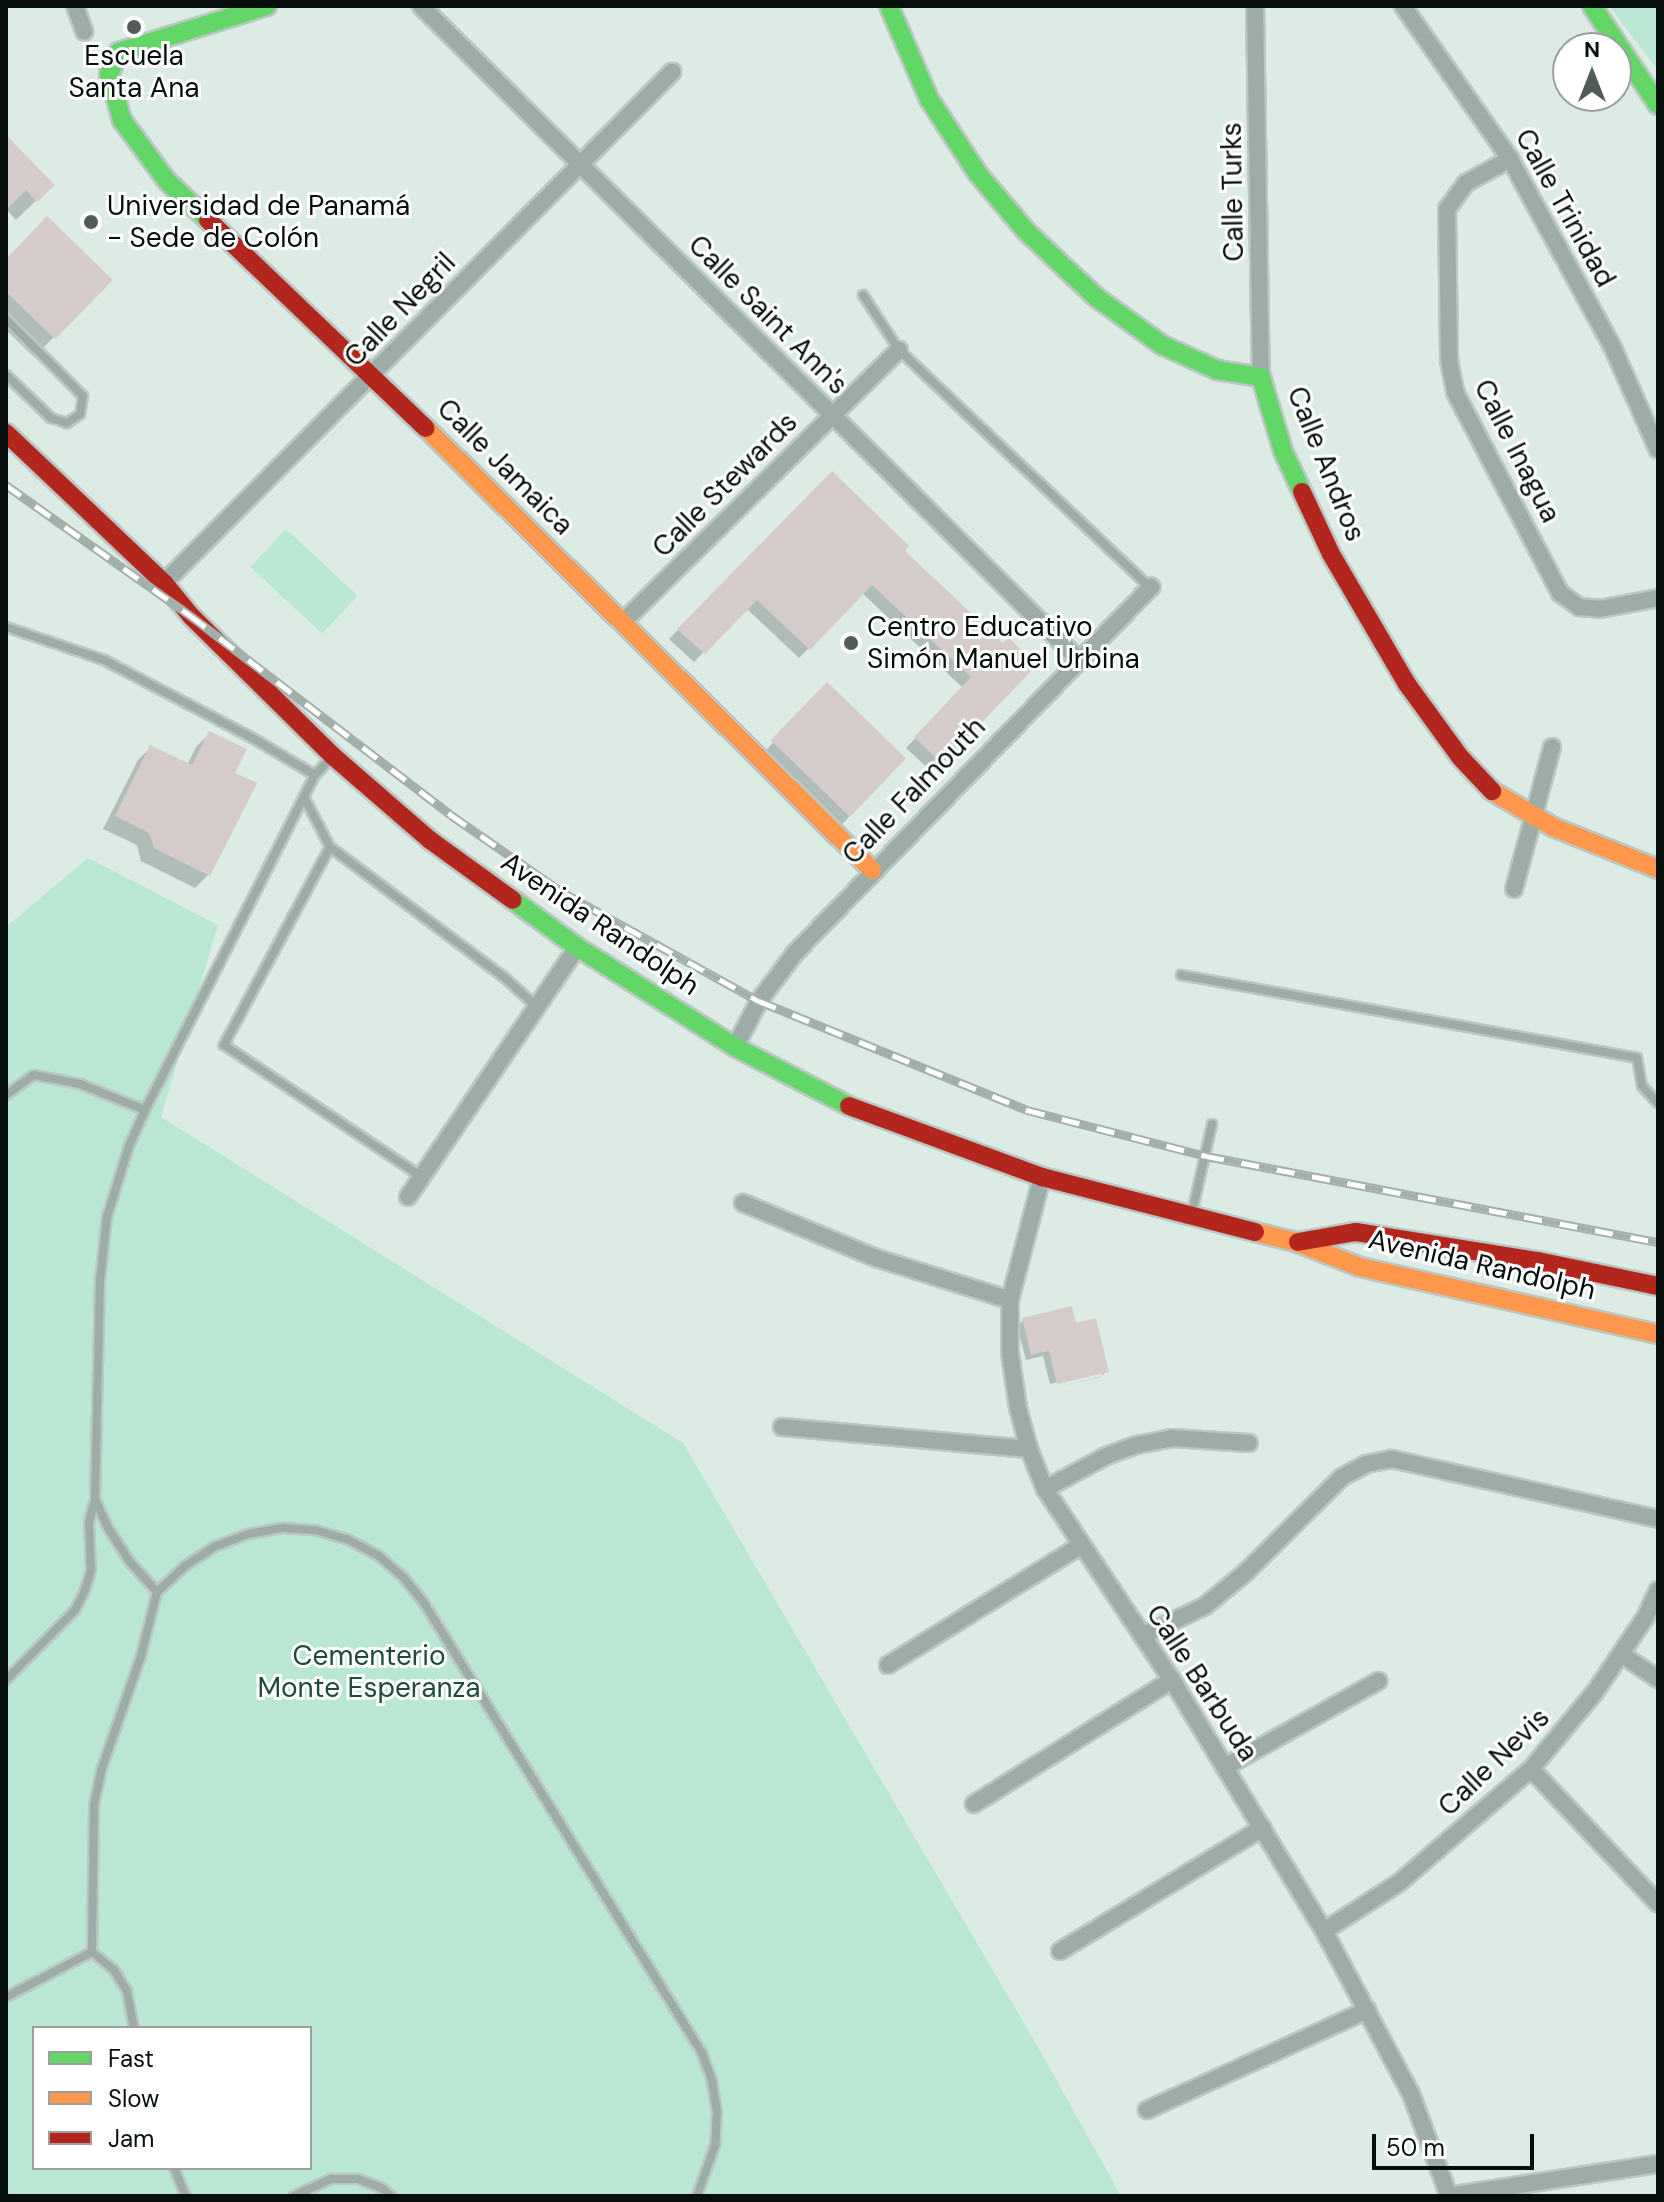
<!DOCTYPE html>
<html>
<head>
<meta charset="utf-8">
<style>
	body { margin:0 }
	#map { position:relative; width:1664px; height:2202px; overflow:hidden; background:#ddebe5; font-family:"DM Sans",sans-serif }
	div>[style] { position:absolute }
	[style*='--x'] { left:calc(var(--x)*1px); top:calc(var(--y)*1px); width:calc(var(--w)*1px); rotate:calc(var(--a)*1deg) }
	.green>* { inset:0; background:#bae6d4; transform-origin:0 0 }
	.shadow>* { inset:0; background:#0003; transform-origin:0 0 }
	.building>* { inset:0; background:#d6cbcb; transform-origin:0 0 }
	.roads { filter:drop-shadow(2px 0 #bbc7c2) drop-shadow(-2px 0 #bbc7c2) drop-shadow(0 2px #bbc7c2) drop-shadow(0 -2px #bbc7c2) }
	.lane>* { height:8px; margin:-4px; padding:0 4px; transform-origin:4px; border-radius:4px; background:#9daca6 }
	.street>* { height:16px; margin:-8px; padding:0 8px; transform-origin:8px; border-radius:8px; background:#9daca6 }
	.fast>* { height:18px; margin:-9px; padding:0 9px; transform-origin:9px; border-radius:9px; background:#63d668 }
	.slow>* { height:18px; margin:-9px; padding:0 9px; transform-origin:9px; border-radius:9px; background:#ff974d }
	.jam>* { height:18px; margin:-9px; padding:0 9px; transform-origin:9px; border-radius:9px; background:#b3261e }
	.rail>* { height:9px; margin-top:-4.5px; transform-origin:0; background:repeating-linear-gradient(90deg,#fff 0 18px,#a3b0aa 0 36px); box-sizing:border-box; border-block:2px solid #a3b0aa }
	.dots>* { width:22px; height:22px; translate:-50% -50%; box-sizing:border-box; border:4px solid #fff; border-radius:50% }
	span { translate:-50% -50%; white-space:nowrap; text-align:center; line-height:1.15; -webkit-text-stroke:6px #fff; paint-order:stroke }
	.poi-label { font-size:28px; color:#060f0b }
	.left { translate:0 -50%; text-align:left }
	.street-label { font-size:28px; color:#060f0b }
	.park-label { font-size:28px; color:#1e4b3b }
	.frame { position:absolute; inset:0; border:8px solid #060f0b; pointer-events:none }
	.legend { position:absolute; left:32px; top:2026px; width:280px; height:144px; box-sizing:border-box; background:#fff; border:2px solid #9b9f9d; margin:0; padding:10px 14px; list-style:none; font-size:24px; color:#060f0b }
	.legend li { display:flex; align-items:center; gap:16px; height:40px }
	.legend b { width:40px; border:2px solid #9b9f9d }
	.north { position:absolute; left:1552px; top:32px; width:80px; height:80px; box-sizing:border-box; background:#fff; border:2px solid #9b9f9d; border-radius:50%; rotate:0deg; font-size:22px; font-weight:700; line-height:32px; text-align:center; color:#060f0b }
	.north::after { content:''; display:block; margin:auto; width:28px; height:36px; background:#515c57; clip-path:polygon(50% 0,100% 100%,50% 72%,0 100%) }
	.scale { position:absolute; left:1372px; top:2134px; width:162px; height:36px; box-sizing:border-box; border:4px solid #060f0b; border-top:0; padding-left:10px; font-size:24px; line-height:28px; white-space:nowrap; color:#060f0b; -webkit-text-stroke:6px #fff; paint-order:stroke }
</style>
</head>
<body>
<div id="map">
	<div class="green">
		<div style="clip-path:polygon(1609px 6px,1658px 6px,1658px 70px)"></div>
		<div style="left:286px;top:529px;width:98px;height:52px;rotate:43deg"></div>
		<div style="clip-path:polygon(evenodd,88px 858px,218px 925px,161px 1117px,683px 1443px,1038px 2047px,1121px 2196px,6px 2196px,6px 927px,88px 858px,34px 2028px,310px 2028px,310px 2168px,34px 2168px,34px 2028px)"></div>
	</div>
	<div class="shadow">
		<div style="clip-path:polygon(6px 138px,52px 185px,16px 220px,6px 209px)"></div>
		<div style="clip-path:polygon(6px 261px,110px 280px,34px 357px,6px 330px)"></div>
		<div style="clip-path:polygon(832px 474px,902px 551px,1003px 646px,1035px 665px,932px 772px,906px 748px,963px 688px,862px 593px,799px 658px,746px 608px,694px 662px,669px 639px)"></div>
		<div style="left:827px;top:685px;width:106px;height:98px;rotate:43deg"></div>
		<div style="clip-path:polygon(209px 734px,233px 774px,208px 875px,195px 888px,141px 861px,137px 845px,103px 829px,138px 760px,151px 747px,187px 765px,196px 747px)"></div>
		<div style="clip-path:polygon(1023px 1320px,1075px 1325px,1107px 1371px,1100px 1377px,1051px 1389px,1102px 1376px,1102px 1371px,1050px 1384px,1043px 1356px,1026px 1360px,1017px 1326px)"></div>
	</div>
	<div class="building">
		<div style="clip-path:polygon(6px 135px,55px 185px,37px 202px,26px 190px,6px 210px)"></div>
		<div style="clip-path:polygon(47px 216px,113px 280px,55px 339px,6px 292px,6px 259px)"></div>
		<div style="clip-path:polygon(832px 471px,909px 546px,905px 551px,1003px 643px,1009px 638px,1037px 665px,942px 764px,914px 737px,971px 677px,872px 585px,810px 650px,757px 600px,705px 654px,677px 629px)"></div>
		<div style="left:827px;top:682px;width:110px;height:81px;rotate:44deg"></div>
		<div style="clip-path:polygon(209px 731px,247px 749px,235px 773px,257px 783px,210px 876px,154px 848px,149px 833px,115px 816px,150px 745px,192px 765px)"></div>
		<div style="clip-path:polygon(1072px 1306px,1076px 1323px,1096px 1318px,1109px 1372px,1057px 1384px,1049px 1351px,1031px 1355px,1022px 1318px)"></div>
	</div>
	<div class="roads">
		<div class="lane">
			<div style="--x:863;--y:295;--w:66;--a:56.8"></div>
			<div style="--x:899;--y:350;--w:345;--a:43.4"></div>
			<div style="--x:6;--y:319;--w:109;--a:45"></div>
			<div style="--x:83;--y:396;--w:18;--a:99"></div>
			<div style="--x:80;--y:414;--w:16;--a:145"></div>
			<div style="--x:67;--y:423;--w:17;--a:-163"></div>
			<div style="--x:51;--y:418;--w:62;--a:-136.3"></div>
			<div style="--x:6;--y:627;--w:103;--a:18.6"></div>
			<div style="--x:104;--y:660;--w:164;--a:27.7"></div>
			<div style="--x:249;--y:736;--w:77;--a:30.6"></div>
			<div style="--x:304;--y:797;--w:56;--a:62.5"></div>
			<div style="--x:330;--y:847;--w:219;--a:36.8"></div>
			<div style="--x:505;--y:978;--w:42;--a:42.1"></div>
			<div style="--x:330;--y:847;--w:225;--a:118.2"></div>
			<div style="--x:224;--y:1045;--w:238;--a:33.7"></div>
			<div style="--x:1181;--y:975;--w:463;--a:10.3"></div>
			<div style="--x:1637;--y:1058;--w:28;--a:80"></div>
			<div style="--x:1642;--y:1086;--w:23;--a:47"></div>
			<div style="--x:6;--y:1095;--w:34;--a:-36"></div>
			<div style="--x:34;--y:1075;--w:47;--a:11.1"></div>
			<div style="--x:80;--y:1084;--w:70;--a:21.8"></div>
			<div style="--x:1192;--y:1213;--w:91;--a:-77.3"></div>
			<div style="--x:157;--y:1592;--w:38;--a:-43"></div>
			<div style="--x:185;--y:1566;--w:35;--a:-33"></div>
			<div style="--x:214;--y:1547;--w:36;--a:-21"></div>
			<div style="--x:248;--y:1534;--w:36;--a:-10"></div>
			<div style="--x:283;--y:1528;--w:32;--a:4"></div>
			<div style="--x:315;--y:1530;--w:33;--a:16"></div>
			<div style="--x:347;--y:1539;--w:36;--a:28"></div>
			<div style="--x:379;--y:1556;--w:33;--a:41"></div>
			<div style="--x:404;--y:1578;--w:32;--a:51"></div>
			<div style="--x:424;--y:1603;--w:529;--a:58.29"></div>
			<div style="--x:702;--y:2053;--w:30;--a:70"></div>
			<div style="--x:712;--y:2081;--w:31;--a:81"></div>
			<div style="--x:717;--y:2112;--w:33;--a:93"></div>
			<div style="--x:715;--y:2145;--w:54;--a:109.4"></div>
			<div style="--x:6;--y:1680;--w:98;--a:-45.4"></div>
			<div style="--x:75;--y:1610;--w:22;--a:-63"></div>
			<div style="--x:85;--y:1590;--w:21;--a:-73"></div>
			<div style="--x:91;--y:1570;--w:48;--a:-92.4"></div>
			<div style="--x:89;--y:1522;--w:24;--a:-75"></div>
			<div style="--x:6;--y:1997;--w:97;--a:-27.6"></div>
			<div style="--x:134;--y:2028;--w:38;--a:-101"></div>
			<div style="--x:127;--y:1991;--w:26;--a:-122"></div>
			<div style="--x:113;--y:1969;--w:27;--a:-141"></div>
			<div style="--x:92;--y:1952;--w:147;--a:-89.2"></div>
			<div style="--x:94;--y:1805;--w:38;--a:-78"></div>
			<div style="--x:102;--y:1768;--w:119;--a:-70.8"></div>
			<div style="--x:141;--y:1656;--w:66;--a:-76"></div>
			<div style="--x:157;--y:1592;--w:40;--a:-132"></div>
			<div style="--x:130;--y:1562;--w:40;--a:-122.9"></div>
			<div style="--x:108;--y:1528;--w:32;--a:-114"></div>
			<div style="--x:95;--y:1499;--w:218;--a:-88.7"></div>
			<div style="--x:100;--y:1281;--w:64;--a:-83.8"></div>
			<div style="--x:107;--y:1217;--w:74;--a:-72.8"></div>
			<div style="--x:129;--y:1146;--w:39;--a:-66"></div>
			<div style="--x:145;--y:1110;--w:376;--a:-63.1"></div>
			<div style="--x:315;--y:775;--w:25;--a:-47"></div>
			<div style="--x:174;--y:2168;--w:30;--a:67"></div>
			<div style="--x:294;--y:2196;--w:41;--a:-24.7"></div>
			<div style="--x:331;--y:2179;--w:27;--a:0"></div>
			<div style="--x:358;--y:2179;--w:26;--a:21"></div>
			<div style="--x:382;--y:2188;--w:12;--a:42"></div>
		</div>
		<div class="street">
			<div style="--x:75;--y:6;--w:27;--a:70"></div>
			<div style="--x:421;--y:6;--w:928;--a:44.83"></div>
			<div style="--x:1255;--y:6;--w:371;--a:89.1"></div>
			<div style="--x:1403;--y:6;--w:187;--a:55"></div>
			<div style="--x:1510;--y:159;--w:215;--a:61.4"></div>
			<div style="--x:1613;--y:348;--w:111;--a:66.2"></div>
			<div style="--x:1510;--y:159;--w:50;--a:151.4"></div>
			<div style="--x:1466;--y:183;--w:32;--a:126"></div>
			<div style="--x:1447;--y:209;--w:151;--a:89.2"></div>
			<div style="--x:1449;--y:360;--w:33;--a:79"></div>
			<div style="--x:1455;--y:392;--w:227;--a:62.4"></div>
			<div style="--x:1560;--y:593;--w:24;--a:36"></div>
			<div style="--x:1579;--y:607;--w:21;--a:5"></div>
			<div style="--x:1600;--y:609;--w:59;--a:-10.7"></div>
			<div style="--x:164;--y:583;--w:721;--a:-45.17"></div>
			<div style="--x:622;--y:623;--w:389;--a:-44.6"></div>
			<div style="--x:1514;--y:889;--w:147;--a:-75"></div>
			<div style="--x:735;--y:1047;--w:52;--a:-62.4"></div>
			<div style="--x:759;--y:1001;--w:60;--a:-53.1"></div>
			<div style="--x:795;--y:953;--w:511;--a:-45.79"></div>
			<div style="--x:1042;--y:1177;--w:127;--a:104.6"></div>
			<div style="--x:1010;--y:1300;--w:53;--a:90"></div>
			<div style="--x:1010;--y:1353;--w:56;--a:81.7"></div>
			<div style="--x:1018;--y:1408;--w:42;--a:75"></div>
			<div style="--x:1029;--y:1449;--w:43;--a:68.2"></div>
			<div style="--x:1045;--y:1489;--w:229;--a:56.4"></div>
			<div style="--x:1172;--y:1680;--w:293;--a:58.8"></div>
			<div style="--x:1324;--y:1931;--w:185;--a:61.9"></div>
			<div style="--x:1411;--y:2094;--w:109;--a:69.6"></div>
			<div style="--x:408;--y:1197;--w:302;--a:-55.9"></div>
			<div style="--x:743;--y:1203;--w:144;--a:22.5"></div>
			<div style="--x:876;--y:1258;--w:140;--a:17.4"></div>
			<div style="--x:782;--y:1427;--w:248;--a:5.1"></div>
			<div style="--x:1045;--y:1489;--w:69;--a:-28.4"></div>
			<div style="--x:1106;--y:1456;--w:33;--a:-20"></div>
			<div style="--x:1137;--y:1445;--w:36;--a:-11"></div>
			<div style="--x:1172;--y:1438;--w:77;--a:3.7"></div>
			<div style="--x:1142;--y:1636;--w:70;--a:-25.5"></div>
			<div style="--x:1205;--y:1606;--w:52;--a:-39.5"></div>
			<div style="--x:1245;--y:1573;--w:136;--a:-44.7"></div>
			<div style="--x:1342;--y:1477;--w:27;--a:-28"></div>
			<div style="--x:1366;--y:1464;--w:26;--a:-11"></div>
			<div style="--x:1392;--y:1459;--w:273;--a:12.7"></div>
			<div style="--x:1621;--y:1654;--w:45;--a:34"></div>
			<div style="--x:888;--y:1665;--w:226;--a:-31.8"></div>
			<div style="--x:1225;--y:1767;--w:176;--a:-29.3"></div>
			<div style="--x:1531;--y:1769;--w:185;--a:46.7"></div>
			<div style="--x:974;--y:1804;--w:234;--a:-32.1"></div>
			<div style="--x:1324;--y:1931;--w:90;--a:-32.8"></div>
			<div style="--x:1400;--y:1882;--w:173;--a:-40.8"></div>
			<div style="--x:1531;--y:1769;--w:100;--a:-50.3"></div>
			<div style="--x:1595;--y:1692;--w:89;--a:-56"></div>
			<div style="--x:1645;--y:1618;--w:31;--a:-65"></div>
			<div style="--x:1060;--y:1951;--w:237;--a:-31.3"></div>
			<div style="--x:1147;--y:2110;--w:242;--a:-24.4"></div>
			<div style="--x:1448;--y:2196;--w:212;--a:-8.7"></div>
		</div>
		<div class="fast">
			<div style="--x:889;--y:6;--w:101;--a:66.7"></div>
			<div style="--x:929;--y:99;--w:90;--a:56.8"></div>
			<div style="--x:978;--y:174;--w:75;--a:49.9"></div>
			<div style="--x:1026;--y:231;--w:96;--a:43.3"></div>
			<div style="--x:1096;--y:297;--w:82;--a:36"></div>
			<div style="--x:1162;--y:345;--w:60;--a:24.4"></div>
			<div style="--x:1217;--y:370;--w:45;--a:9"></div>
			<div style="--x:1261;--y:377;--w:77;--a:73.4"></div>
			<div style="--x:1283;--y:451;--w:45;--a:65.1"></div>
			<div style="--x:1592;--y:6;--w:119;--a:56.3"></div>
			<div style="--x:208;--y:220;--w:57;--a:-136.4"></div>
			<div style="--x:167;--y:181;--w:76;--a:-126.4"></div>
			<div style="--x:122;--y:120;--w:48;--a:-105.8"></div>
			<div style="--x:109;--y:74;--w:24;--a:-66"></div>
			<div style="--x:119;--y:52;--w:155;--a:-17.3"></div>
			<div style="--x:513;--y:900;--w:79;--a:36.3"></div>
			<div style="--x:577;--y:947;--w:187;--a:32.3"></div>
			<div style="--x:735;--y:1047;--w:128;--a:27.4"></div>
		</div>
		<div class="slow">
			<div style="--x:426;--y:428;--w:628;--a:44.74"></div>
			<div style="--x:1492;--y:791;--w:71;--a:30.5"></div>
			<div style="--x:1553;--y:827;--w:113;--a:21.8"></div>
			<div style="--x:1255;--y:1232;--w:42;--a:13.7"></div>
			<div style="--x:1296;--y:1242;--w:69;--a:21.3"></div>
			<div style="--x:1360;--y:1267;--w:305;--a:12.7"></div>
		</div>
		<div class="jam">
			<div style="--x:208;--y:220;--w:301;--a:43.7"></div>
			<div style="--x:6;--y:433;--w:218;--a:43.5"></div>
			<div style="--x:164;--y:583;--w:43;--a:50.7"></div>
			<div style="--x:191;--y:616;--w:199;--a:44.6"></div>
			<div style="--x:333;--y:756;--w:128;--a:40.9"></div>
			<div style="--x:430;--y:840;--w:102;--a:35.9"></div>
			<div style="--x:1302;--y:492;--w:68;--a:64.9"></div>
			<div style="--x:1331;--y:554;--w:151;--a:59.7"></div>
			<div style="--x:1407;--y:684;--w:90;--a:54"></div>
			<div style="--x:1460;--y:757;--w:47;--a:46.7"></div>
			<div style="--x:849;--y:1106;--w:206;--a:20.2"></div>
			<div style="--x:1042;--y:1177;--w:220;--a:14.5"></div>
			<div style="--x:1298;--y:1242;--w:59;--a:-9.8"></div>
			<div style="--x:1356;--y:1232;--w:184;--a:9.1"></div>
			<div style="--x:1538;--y:1261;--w:123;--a:11.8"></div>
		</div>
	</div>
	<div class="rail">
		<div style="--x:6;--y:485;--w:227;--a:35.3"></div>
		<div style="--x:191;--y:616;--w:327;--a:37.4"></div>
		<div style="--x:451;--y:815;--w:135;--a:34.7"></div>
		<div style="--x:562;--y:892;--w:225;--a:29"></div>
		<div style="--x:759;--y:1001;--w:289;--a:22.1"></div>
		<div style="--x:1027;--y:1110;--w:185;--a:14.4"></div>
		<div style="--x:1206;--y:1156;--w:460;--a:10.8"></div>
	</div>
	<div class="dots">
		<div style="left:134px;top:27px;background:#515c57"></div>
		<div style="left:91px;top:222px;background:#515c57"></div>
		<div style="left:851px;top:643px;background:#515c57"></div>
	</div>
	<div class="poi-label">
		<span style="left:134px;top:72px">Escuela<br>Santa Ana</span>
		<span class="left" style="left:107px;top:222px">Universidad de Panamá<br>- Sede de Colón</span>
		<span class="left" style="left:867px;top:643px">Centro Educativo<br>Simón Manuel Urbina</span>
	</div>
	<div class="street-label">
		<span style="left:1233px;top:192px;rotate:-91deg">Calle Turks</span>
		<span style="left:1565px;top:208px;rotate:61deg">Calle Trinidad</span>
		<span style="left:400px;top:310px;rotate:-46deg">Calle Negril</span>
		<span style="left:768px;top:315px;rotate:45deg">Calle Saint Ann's</span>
		<span style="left:1517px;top:451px;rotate:63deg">Calle Inagua</span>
		<span style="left:1326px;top:464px;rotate:68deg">Calle Andros</span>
		<span style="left:505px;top:467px;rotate:45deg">Calle Jamaica</span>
		<span style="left:725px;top:485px;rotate:-45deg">Calle Stewards</span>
		<span style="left:914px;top:791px;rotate:-46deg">Calle Falmouth</span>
		<span style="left:600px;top:924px;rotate:34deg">Avenida Randolph</span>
		<span style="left:1482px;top:1265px;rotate:13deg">Avenida Randolph</span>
		<span style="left:1202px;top:1683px;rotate:57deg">Calle Barbuda</span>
		<span style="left:1494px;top:1762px;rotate:-44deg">Calle Nevis</span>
	</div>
	<div class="park-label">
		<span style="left:369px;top:1672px">Cementerio<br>Monte Esperanza</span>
	</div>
	<div class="frame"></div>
	<ul class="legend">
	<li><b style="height:10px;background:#63d668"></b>Fast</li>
	<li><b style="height:10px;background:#ff974d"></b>Slow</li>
	<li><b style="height:10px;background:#b3261e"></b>Jam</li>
	</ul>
	<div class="north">N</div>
	<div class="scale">50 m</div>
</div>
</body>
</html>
